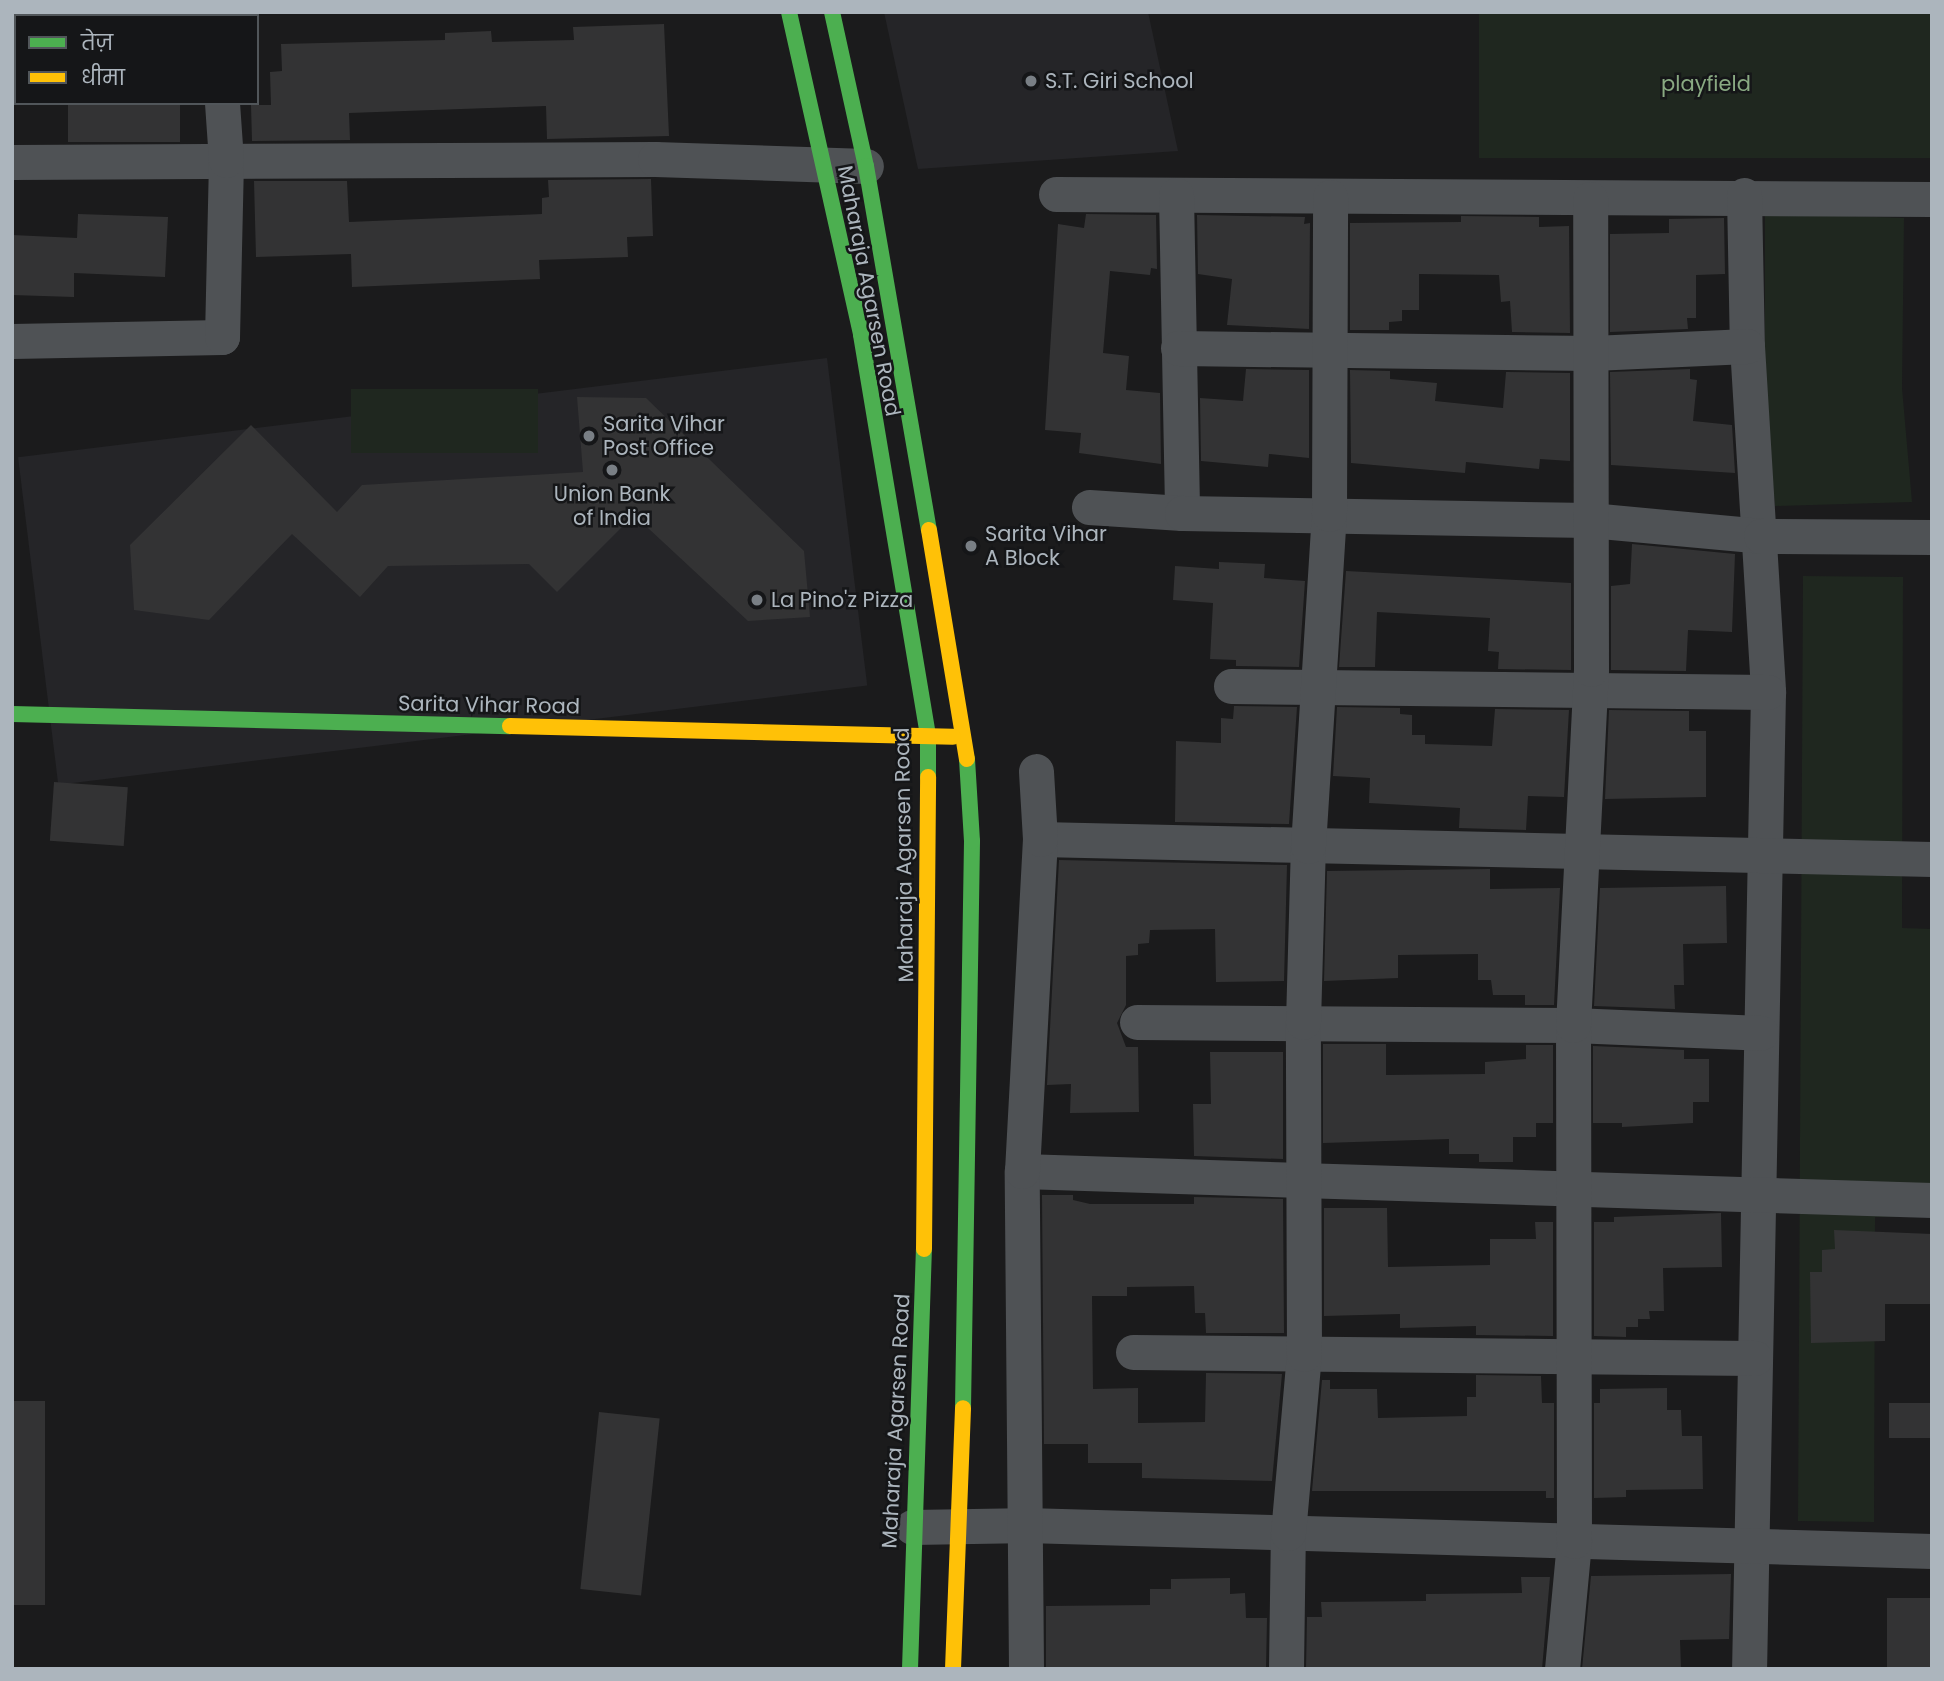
<!DOCTYPE html>
<html>
<head>
<meta charset="utf-8">
<style>
	body { margin:0 }
	#map { position:relative; width:1944px; height:1681px; overflow:hidden; background:#1b1b1c; font-family:Poppins,"Noto Sans Devanagari",sans-serif }
	div>[style] { position:absolute }
	[style*='--x'] { left:calc(var(--x)*1px); top:calc(var(--y)*1px); width:calc(var(--w)*1px); rotate:calc(var(--a)*1deg) }
	.built>* { inset:0; background:#252528; transform-origin:0 0 }
	.green>* { inset:0; background:#1f271f; transform-origin:0 0 }
	.building>* { inset:0; background:#333334; transform-origin:0 0 }
	.street>* { height:35px; margin:-17.5px; padding:0 17.5px; transform-origin:17.5px; border-radius:17.5px; background:#4f5255 }
	.fast>* { height:16px; margin:-8px; padding:0 8px; transform-origin:8px; border-radius:8px; background:#4caf50 }
	.slow>* { height:16px; margin:-8px; padding:0 8px; transform-origin:8px; border-radius:8px; background:#ffc107 }
	.dots>* { width:19px; height:19px; translate:-50% -50%; box-sizing:border-box; border:4px solid #151618; border-radius:50% }
	span { translate:-50% -50%; white-space:nowrap; text-align:center; line-height:1.15; -webkit-text-stroke:5px #151618; paint-order:stroke }
	.poi-label { font-size:21px; color:#acb5bd }
	.left { translate:0 -50%; text-align:left }
	.park-label { font-size:21px; color:#89a982 }
	.street-label { font-size:21px; color:#acb5bd }
	.frame { position:absolute; inset:0; border:14px solid #acb5bd; pointer-events:none }
	.legend { position:absolute; left:14px; top:14px; width:245px; height:91px; box-sizing:border-box; background:#151618; border:2px solid #51565a; margin:0; padding:9px 12px; list-style:none; font-size:21px; color:#acb5bd }
	.legend li { display:flex; align-items:center; gap:14px; height:35px }
	.legend b { width:35px; border:2px solid #51565a }
</style>
</head>
<body>
<div id="map">
	<div class="built">
		<div style="clip-path:polygon(884px 12px,1148px 12px,1178px 151px,918px 169px)"></div>
		<div style="left:827px;top:358px;width:330px;height:815px;rotate:83deg"></div>
	</div>
	<div class="green">
		<div style="left:1479px;top:12px;width:453px;height:146px"></div>
		<div style="clip-path:polygon(1765px 213px,1904px 218px,1902px 388px,1912px 502px,1775px 506px,1765px 391px)"></div>
		<div style="left:351px;top:389px;width:187px;height:64px"></div>
		<div style="clip-path:polygon(1803px 576px,1903px 577px,1902px 928px,1932px 929px,1932px 1217px,1875px 1217px,1874px 1522px,1798px 1521px)"></div>
	</div>
	<div class="building">
		<div style="clip-path:polygon(664px 24px,669px 136px,547px 139px,546px 106px,349px 113px,350px 140px,252px 141px,251px 105px,271px 105px,270px 72px,282px 71px,281px 44px,445px 40px,445px 33px,491px 31px,492px 42px,574px 40px,573px 27px)"></div>
		<div style="left:68px;top:103px;width:112px;height:39px"></div>
		<div style="clip-path:polygon(651px 179px,653px 236px,627px 237px,628px 257px,539px 260px,540px 279px,352px 287px,351px 254px,256px 257px,254px 181px,347px 181px,349px 222px,542px 214px,542px 198px,549px 197px,548px 180px)"></div>
		<div style="clip-path:polygon(78px 214px,168px 217px,165px 277px,74px 273px,74px 297px,12px 295px,12px 235px,77px 238px)"></div>
		<div style="clip-path:polygon(1086px 214px,1156px 215px,1157px 269px,1151px 268px,1150px 275px,1110px 271px,1103px 353px,1129px 356px,1126px 390px,1160px 393px,1161px 464px,1079px 453px,1081px 433px,1045px 430px,1058px 224px,1084px 228px)"></div>
		<div style="clip-path:polygon(1197px 215px,1305px 217px,1304px 224px,1310px 223px,1309px 329px,1227px 325px,1232px 279px,1198px 274px)"></div>
		<div style="clip-path:polygon(1461px 216px,1539px 217px,1539px 227px,1569px 226px,1570px 333px,1512px 332px,1510px 301px,1501px 302px,1499px 275px,1419px 274px,1419px 310px,1402px 310px,1402px 321px,1389px 322px,1389px 330px,1350px 330px,1350px 223px,1461px 222px)"></div>
		<div style="clip-path:polygon(1724px 218px,1725px 274px,1696px 275px,1696px 318px,1687px 318px,1688px 329px,1610px 332px,1610px 234px,1669px 233px,1669px 219px)"></div>
		<div style="clip-path:polygon(1246px 369px,1309px 370px,1309px 458px,1269px 454px,1268px 467px,1201px 461px,1200px 398px,1243px 401px)"></div>
		<div style="clip-path:polygon(1690px 369px,1690px 379px,1697px 380px,1693px 421px,1732px 425px,1735px 473px,1611px 465px,1610px 372px)"></div>
		<div style="clip-path:polygon(1350px 370px,1390px 371px,1390px 379px,1437px 383px,1435px 401px,1503px 408px,1506px 372px,1570px 373px,1570px 461px,1540px 459px,1539px 469px,1466px 462px,1465px 473px,1351px 463px)"></div>
		<div style="clip-path:polygon(577px 397px,646px 398px,804px 551px,810px 617px,748px 621px,634px 515px,557px 592px,529px 564px,388px 566px,360px 597px,292px 534px,209px 620px,134px 610px,130px 545px,251px 425px,337px 512px,362px 485px,583px 472px)"></div>
		<div style="clip-path:polygon(1632px 544px,1735px 554px,1732px 632px,1688px 630px,1686px 671px,1611px 670px,1611px 586px,1630px 584px)"></div>
		<div style="clip-path:polygon(1219px 562px,1265px 564px,1264px 578px,1305px 581px,1299px 667px,1236px 666px,1236px 660px,1210px 659px,1213px 603px,1173px 600px,1175px 566px,1219px 569px)"></div>
		<div style="clip-path:polygon(1346px 571px,1571px 583px,1571px 670px,1498px 669px,1499px 652px,1488px 651px,1490px 618px,1377px 612px,1375px 667px,1339px 667px)"></div>
		<div style="clip-path:polygon(1234px 706px,1297px 707px,1289px 824px,1175px 822px,1176px 741px,1221px 743px,1221px 718px,1233px 719px)"></div>
		<div style="clip-path:polygon(1337px 707px,1400px 708px,1400px 714px,1412px 715px,1412px 735px,1425px 735px,1425px 744px,1492px 746px,1495px 709px,1569px 710px,1564px 797px,1528px 796px,1526px 830px,1459px 828px,1460px 808px,1369px 803px,1370px 778px,1333px 776px)"></div>
		<div style="clip-path:polygon(1609px 710px,1689px 711px,1689px 731px,1706px 731px,1706px 797px,1605px 799px)"></div>
		<div style="left:54px;top:782px;width:74px;height:59px;rotate:4deg"></div>
		<div style="clip-path:polygon(1059px 860px,1287px 865px,1284px 981px,1216px 982px,1215px 929px,1150px 930px,1149px 943px,1138px 944px,1138px 955px,1126px 956px,1126px 1005px,1117px 1023px,1126px 1047px,1138px 1047px,1139px 1112px,1070px 1113px,1071px 1084px,1047px 1085px)"></div>
		<div style="clip-path:polygon(1490px 869px,1490px 889px,1560px 888px,1554px 1005px,1525px 1005px,1525px 995px,1493px 995px,1491px 980px,1478px 980px,1478px 954px,1398px 955px,1398px 978px,1324px 981px,1327px 871px)"></div>
		<div style="clip-path:polygon(1726px 886px,1727px 943px,1683px 944px,1684px 985px,1674px 985px,1675px 1009px,1594px 1006px,1600px 888px)"></div>
		<div style="clip-path:polygon(1323px 1044px,1386px 1044px,1386px 1075px,1485px 1074px,1485px 1062px,1526px 1059px,1526px 1045px,1553px 1045px,1553px 1123px,1536px 1123px,1536px 1137px,1513px 1137px,1513px 1162px,1479px 1162px,1479px 1154px,1449px 1154px,1449px 1139px,1323px 1143px)"></div>
		<div style="clip-path:polygon(1593px 1046px,1684px 1050px,1684px 1059px,1709px 1059px,1709px 1102px,1693px 1102px,1693px 1123px,1622px 1127px,1622px 1123px,1593px 1123px)"></div>
		<div style="clip-path:polygon(1210px 1052px,1283px 1052px,1283px 1159px,1194px 1156px,1193px 1104px,1211px 1104px)"></div>
		<div style="clip-path:polygon(1042px 1195px,1073px 1195px,1073px 1200px,1090px 1204px,1194px 1204px,1194px 1197px,1283px 1199px,1284px 1333px,1206px 1333px,1205px 1313px,1195px 1313px,1194px 1286px,1127px 1287px,1127px 1296px,1092px 1296px,1093px 1389px,1138px 1388px,1138px 1423px,1205px 1422px,1206px 1373px,1282px 1374px,1272px 1481px,1142px 1478px,1142px 1463px,1088px 1463px,1088px 1444px,1044px 1444px)"></div>
		<div style="clip-path:polygon(1324px 1208px,1387px 1208px,1388px 1267px,1490px 1265px,1490px 1239px,1536px 1239px,1535px 1222px,1553px 1222px,1553px 1336px,1476px 1335px,1476px 1326px,1400px 1328px,1400px 1314px,1324px 1316px)"></div>
		<div style="clip-path:polygon(1721px 1213px,1722px 1267px,1663px 1268px,1664px 1311px,1649px 1311px,1650px 1319px,1638px 1319px,1638px 1327px,1626px 1327px,1626px 1337px,1594px 1336px,1594px 1222px,1614px 1222px,1614px 1217px)"></div>
		<div style="clip-path:polygon(1834px 1230px,1932px 1234px,1932px 1304px,1885px 1304px,1885px 1341px,1811px 1343px,1810px 1272px,1822px 1272px,1822px 1250px,1835px 1249px)"></div>
		<div style="clip-path:polygon(1476px 1375px,1541px 1376px,1542px 1403px,1554px 1403px,1554px 1498px,1546px 1498px,1546px 1491px,1312px 1491px,1322px 1380px,1330px 1380px,1330px 1389px,1377px 1389px,1378px 1418px,1467px 1416px,1467px 1397px,1476px 1397px)"></div>
		<div style="clip-path:polygon(1667px 1388px,1667px 1410px,1681px 1410px,1682px 1436px,1702px 1436px,1703px 1489px,1626px 1490px,1626px 1497px,1594px 1498px,1594px 1403px,1600px 1403px,1600px 1389px)"></div>
		<div style="left:12px;top:1401px;width:33px;height:204px"></div>
		<div style="left:1889px;top:1403px;width:43px;height:35px"></div>
		<div style="left:599px;top:1412px;width:61px;height:178px;rotate:6deg"></div>
		<div style="clip-path:polygon(1731px 1574px,1729px 1639px,1680px 1640px,1681px 1669px,1582px 1669px,1591px 1576px)"></div>
		<div style="clip-path:polygon(1521px 1577px,1550px 1577px,1542px 1669px,1306px 1669px,1307px 1617px,1322px 1617px,1321px 1602px,1426px 1601px,1426px 1594px,1522px 1593px)"></div>
		<div style="clip-path:polygon(1230px 1578px,1230px 1594px,1245px 1593px,1246px 1618px,1267px 1618px,1266px 1669px,1046px 1669px,1046px 1606px,1150px 1605px,1150px 1589px,1171px 1589px,1171px 1579px)"></div>
		<div style="left:1887px;top:1598px;width:45px;height:71px"></div>
	</div>
	<div class="street">
		<div style="--x:214;--y:12;--w:4;--a:76"></div>
		<div style="--x:12;--y:162;--w:643;--a:-0.27"></div>
		<div style="--x:655;--y:159;--w:211;--a:1.9"></div>
		<div style="--x:1056;--y:194;--w:876;--a:0.33"></div>
		<div style="--x:1176;--y:195;--w:318;--a:88.9"></div>
		<div style="--x:1744;--y:195;--w:151;--a:88.9"></div>
		<div style="--x:1747;--y:346;--w:347;--a:86.5"></div>
		<div style="--x:1768;--y:692;--w:977;--a:91.11"></div>
		<div style="--x:12;--y:341;--w:210;--a:-1.1"></div>
		<div style="--x:222;--y:337;--w:177;--a:-88.7"></div>
		<div style="--x:226;--y:160;--w:57;--a:-94"></div>
		<div style="--x:1178;--y:348;--w:415;--a:0.7"></div>
		<div style="--x:1593;--y:353;--w:154;--a:-2.6"></div>
		<div style="--x:1089;--y:507;--w:93;--a:3.7"></div>
		<div style="--x:1182;--y:513;--w:408;--a:1"></div>
		<div style="--x:1590;--y:520;--w:172;--a:5.3"></div>
		<div style="--x:1761;--y:536;--w:171;--a:0.3"></div>
		<div style="--x:1231;--y:686;--w:537;--a:0.64"></div>
		<div style="--x:1040;--y:839;--w:892;--a:1.28"></div>
		<div style="--x:1137;--y:1022;--w:436;--a:0.4"></div>
		<div style="--x:1573;--y:1025;--w:188;--a:2.4"></div>
		<div style="--x:1022;--y:1171;--w:910;--a:1.83"></div>
		<div style="--x:1133;--y:1352;--w:622;--a:0.55"></div>
		<div style="--x:912;--y:1527;--w:114;--a:-1"></div>
		<div style="--x:1026;--y:1525;--w:906;--a:1.64"></div>
		<div style="--x:1026;--y:1669;--w:498;--a:-90.5"></div>
		<div style="--x:1022;--y:1171;--w:332;--a:-86.9"></div>
		<div style="--x:1040;--y:839;--w:68;--a:-93.4"></div>
		<div style="--x:1286;--y:1669;--w:136;--a:-89.2"></div>
		<div style="--x:1288;--y:1533;--w:180;--a:-84.9"></div>
		<div style="--x:1304;--y:1354;--w:332;--a:-90.2"></div>
		<div style="--x:1303;--y:1022;--w:176;--a:-88.4"></div>
		<div style="--x:1308;--y:846;--w:333;--a:-86.4"></div>
		<div style="--x:1329;--y:514;--w:317;--a:-89.8"></div>
		<div style="--x:1562;--y:1669;--w:129;--a:-84.6"></div>
		<div style="--x:1574;--y:1541;--w:516;--a:-90.11"></div>
		<div style="--x:1573;--y:1025;--w:356;--a:-87.1"></div>
		<div style="--x:1591;--y:669;--w:470;--a:-90.1"></div>
	</div>
	<div class="fast">
		<div style="--x:789;--y:12;--w:331;--a:77.4"></div>
		<div style="--x:861;--y:335;--w:408;--a:80.5"></div>
		<div style="--x:928;--y:737;--w:40;--a:90"></div>
		<div style="--x:832;--y:12;--w:158;--a:77.6"></div>
		<div style="--x:866;--y:166;--w:369;--a:80.2"></div>
		<div style="--x:12;--y:714;--w:498;--a:1.4"></div>
		<div style="--x:963;--y:1408;--w:567;--a:-89.09"></div>
		<div style="--x:972;--y:841;--w:82;--a:-93.5"></div>
		<div style="--x:910;--y:1669;--w:420;--a:-88.1"></div>
	</div>
	<div class="slow">
		<div style="--x:929;--y:530;--w:232;--a:80.6"></div>
		<div style="--x:510;--y:726;--w:443;--a:1.4"></div>
		<div style="--x:924;--y:1249;--w:472;--a:-89.5"></div>
		<div style="--x:953;--y:1669;--w:261;--a:-87.8"></div>
	</div>
	<div class="dots">
		<div style="left:1031px;top:81px;background:#797f85"></div>
		<div style="left:589px;top:436px;background:#797f85"></div>
		<div style="left:612px;top:470px;background:#797f85"></div>
		<div style="left:971px;top:546px;background:#797f85"></div>
		<div style="left:757px;top:600px;background:#797f85"></div>
	</div>
	<div class="poi-label">
		<span class="left" style="left:1045px;top:81px">S.T. Giri School</span>
		<span class="left" style="left:603px;top:436px">Sarita Vihar<br>Post Office</span>
		<span style="left:612px;top:506px">Union Bank<br>of India</span>
		<span class="left" style="left:985px;top:546px">Sarita Vihar<br>A Block</span>
		<span class="left" style="left:771px;top:600px">La Pino'z Pizza</span>
	</div>
	<div class="park-label">
		<span style="left:1706px;top:84px">playfield</span>
	</div>
	<div class="street-label">
		<span style="left:869px;top:291px;rotate:79deg">Maharaja Agarsen Road</span>
		<span style="left:489px;top:705px;rotate:1deg">Sarita Vihar Road</span>
		<span style="left:904px;top:855px;rotate:-91deg">Maharaja Agarsen Road</span>
		<span style="left:896px;top:1421px;rotate:-87deg">Maharaja Agarsen Road</span>
	</div>
	<div class="frame"></div>
	<ul class="legend">
	<li><b style="height:9px;background:#4caf50"></b>तेज़</li>
	<li><b style="height:9px;background:#ffc107"></b>धीमा</li>
	</ul>
</div>
</body>
</html>
